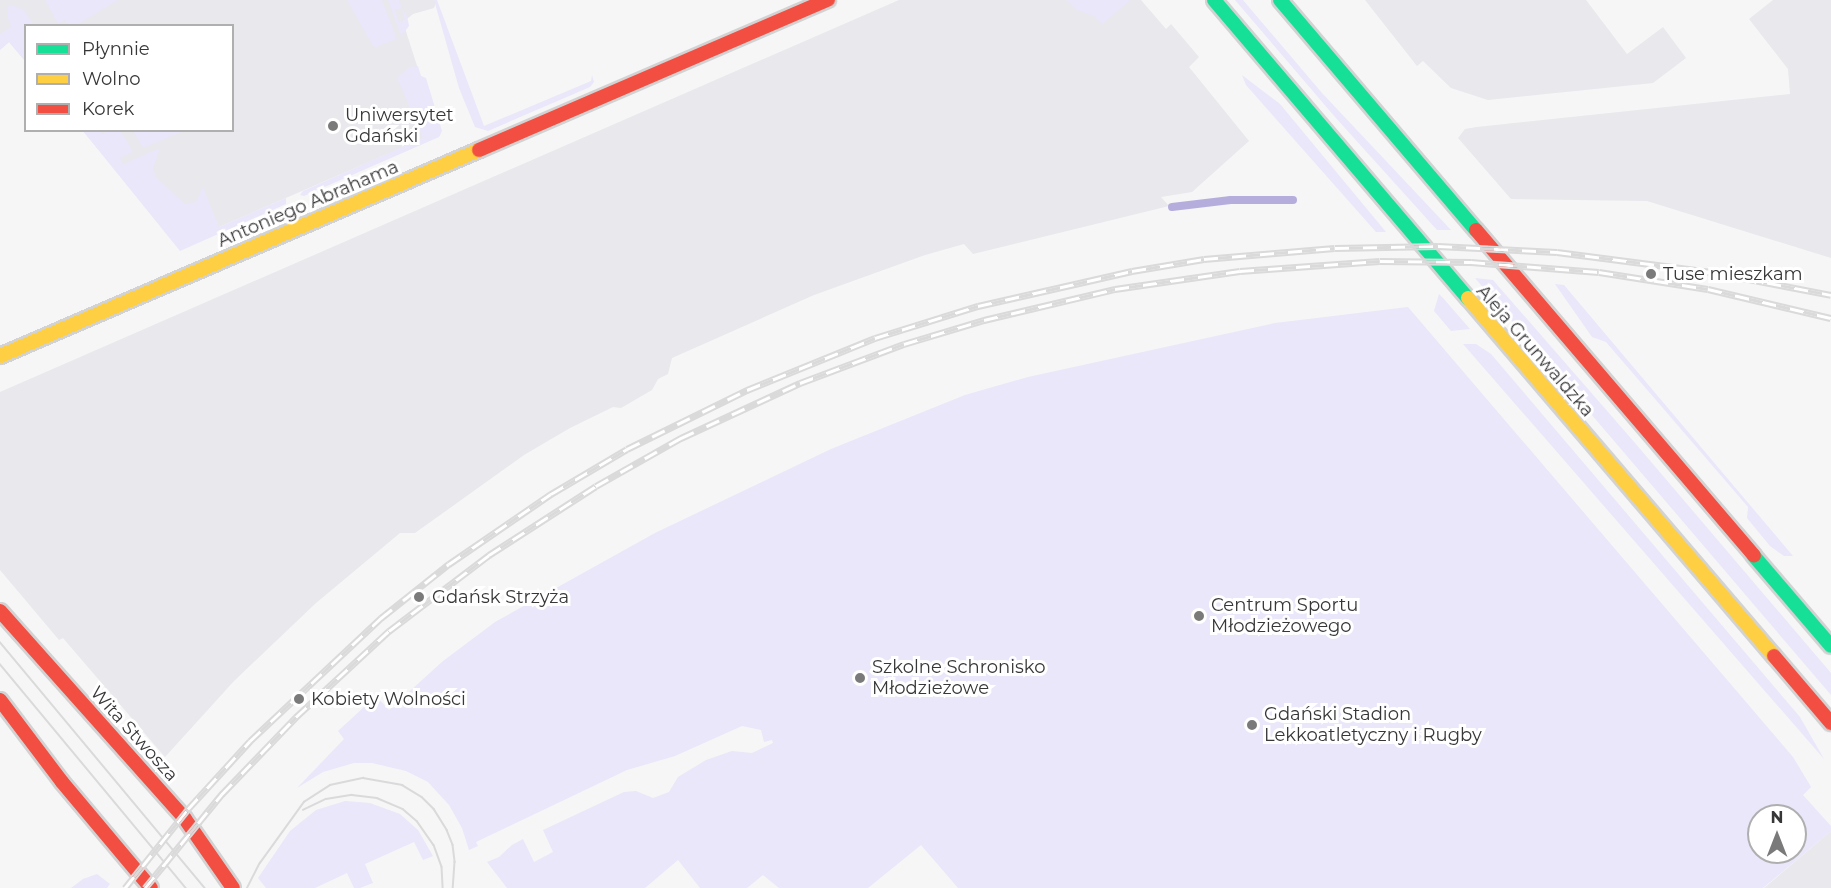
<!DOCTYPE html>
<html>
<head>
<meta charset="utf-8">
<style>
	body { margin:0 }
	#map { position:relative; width:1831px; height:888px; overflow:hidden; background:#f6f6f7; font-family:Montserrat,sans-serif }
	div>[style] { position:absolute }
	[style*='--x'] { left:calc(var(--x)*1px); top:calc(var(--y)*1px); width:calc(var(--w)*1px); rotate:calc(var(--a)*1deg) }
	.built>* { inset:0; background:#e8e8ed }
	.green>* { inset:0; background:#e9e7f9 }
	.stream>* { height:8px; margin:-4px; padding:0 4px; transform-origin:4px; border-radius:4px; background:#b5aedc }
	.roads { filter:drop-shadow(2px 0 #d2d2d3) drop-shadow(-2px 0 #d2d2d3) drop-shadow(0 2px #d2d2d3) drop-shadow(0 -2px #d2d2d3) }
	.fast>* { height:14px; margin:-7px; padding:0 7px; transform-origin:7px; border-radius:7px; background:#16e098 }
	.slow>* { height:14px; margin:-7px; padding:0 7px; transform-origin:7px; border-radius:7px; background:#ffcf43 }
	.jam>* { height:14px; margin:-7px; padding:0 7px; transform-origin:7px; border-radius:7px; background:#f24e42 }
	.tram>* { height:1.5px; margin:-0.75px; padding:0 0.75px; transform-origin:0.75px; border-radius:0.75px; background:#dadada }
	.rail>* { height:7px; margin-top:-3.5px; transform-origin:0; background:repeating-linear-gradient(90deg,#fff 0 14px,#dadada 0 28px); box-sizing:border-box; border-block:2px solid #dadada }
	.dots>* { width:16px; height:16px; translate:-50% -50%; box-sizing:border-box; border:3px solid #fff; border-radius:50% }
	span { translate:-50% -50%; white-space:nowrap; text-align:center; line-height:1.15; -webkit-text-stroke:6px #fff; paint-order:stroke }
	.poi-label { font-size:18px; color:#373738 }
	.left { translate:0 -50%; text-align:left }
	.street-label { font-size:18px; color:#373738 }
	.legend { position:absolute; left:24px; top:24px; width:210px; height:108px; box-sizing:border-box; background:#fff; border:2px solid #afafaf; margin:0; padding:8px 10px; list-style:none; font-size:18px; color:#373738 }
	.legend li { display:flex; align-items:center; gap:12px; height:30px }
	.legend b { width:30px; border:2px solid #afafaf }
	.north { position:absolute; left:1747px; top:804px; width:60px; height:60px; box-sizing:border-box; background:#fff; border:2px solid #afafaf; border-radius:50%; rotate:0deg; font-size:16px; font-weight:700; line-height:24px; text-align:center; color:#373738 }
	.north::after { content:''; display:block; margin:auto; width:21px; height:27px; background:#7a7a7b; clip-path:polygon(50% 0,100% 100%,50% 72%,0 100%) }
</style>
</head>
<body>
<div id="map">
	<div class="built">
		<div style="clip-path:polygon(0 0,437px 0,434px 8px,413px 14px,403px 22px,435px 122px,429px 136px,219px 227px,119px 174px,83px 131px,232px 130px,232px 26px,26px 26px,25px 61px,9px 42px,0 50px)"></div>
		<div style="clip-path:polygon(899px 0,1141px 0,1166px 29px,1171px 24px,1199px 57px,1189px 67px,1249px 141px,1192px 192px,1161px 197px,1169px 206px,973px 254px,964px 244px,925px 255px,814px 295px,672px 358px,668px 374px,658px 379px,652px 390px,621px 408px,613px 407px,570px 428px,524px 455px,415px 533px,400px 533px,316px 603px,234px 681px,165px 757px,63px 638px,59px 640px,0 570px,0 392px)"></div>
		<div style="clip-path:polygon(1365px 0,1586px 0,1627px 54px,1663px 27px,1686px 58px,1653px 83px,1488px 100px,1451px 88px,1423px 61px,1417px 66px)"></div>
		<div style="clip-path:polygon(1773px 0,1831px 0,1831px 258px,1647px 201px,1511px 199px,1458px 138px,1465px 129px,1477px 127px,1790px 94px,1788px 69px,1749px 19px)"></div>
		<div style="clip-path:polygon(1831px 831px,1831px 888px,1764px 888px)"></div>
	</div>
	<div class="green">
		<div style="clip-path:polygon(45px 0,118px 0,75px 26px,68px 25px,65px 20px,58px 24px)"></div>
		<div style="clip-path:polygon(347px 0,382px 0,397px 39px,374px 48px)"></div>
		<div style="clip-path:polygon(388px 0,399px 0,402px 8px,395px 10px,399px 22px,405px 20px,402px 8px,407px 16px,409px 26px,401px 36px)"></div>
		<div style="clip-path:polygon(434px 0,437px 0,484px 126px,591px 81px,592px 75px,594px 82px,590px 87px,488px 131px,475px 127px,459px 88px)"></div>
		<div style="clip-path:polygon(1067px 0,1131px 0,1102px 24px,1094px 16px,1076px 10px)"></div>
		<div style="clip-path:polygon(1235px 0,1243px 0,1322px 93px,1451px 230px,1437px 230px,1335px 117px)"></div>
		<div style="clip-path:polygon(9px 4px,24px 10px,34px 25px,26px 26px,25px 61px,9px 42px,0 50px,0 34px,11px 27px,7px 15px)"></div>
		<div style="clip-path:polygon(418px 66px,421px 76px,426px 78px,442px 131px,439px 137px,304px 196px,300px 195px,303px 191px,423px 138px,397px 78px,409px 67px)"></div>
		<div style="clip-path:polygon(1242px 75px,1280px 104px,1386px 232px,1376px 232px,1246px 85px)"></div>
		<div style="clip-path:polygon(83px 131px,100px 131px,103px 134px,108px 131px,121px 131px,133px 152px,120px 158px,123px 164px,160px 148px,153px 169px,156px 177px,185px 204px,196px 202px,203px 187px,219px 227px,286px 198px,286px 204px,180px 251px)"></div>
		<div style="clip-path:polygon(133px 131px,184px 131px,143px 148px)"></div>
		<div style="clip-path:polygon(1475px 278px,1493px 280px,1635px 443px,1831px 673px,1831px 695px)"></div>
		<div style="clip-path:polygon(1555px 284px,1564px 285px,1793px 556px,1784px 556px,1770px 546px,1747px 518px,1748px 507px,1606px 342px,1592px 337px)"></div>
		<div style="clip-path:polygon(1439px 294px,1443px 298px,1470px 329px,1451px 331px,1434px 311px)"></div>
		<div style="clip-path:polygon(evenodd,1408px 307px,1793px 757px,1811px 787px,1803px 795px,1831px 826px,1831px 831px,1763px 888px,958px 888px,921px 845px,868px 888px,779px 888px,763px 875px,747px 888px,700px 888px,678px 860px,645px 888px,507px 888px,487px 862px,499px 857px,512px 845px,523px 839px,534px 862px,553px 852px,543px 830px,624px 792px,636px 791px,653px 798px,669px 792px,678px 777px,706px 760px,732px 751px,752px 753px,773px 743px,772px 740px,764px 742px,761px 730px,742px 726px,675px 756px,627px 770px,476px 842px,478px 846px,469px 850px,462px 828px,449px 805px,428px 782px,406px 771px,372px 763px,354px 763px,323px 772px,297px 788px,344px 739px,338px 731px,376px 696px,389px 710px,443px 661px,495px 622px,655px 533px,831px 449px,965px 395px,1028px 377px,1275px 323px,1408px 307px,1759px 816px,1795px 816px,1795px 852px,1759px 852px,1759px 816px)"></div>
		<div style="clip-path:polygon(1463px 344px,1476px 344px,1491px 354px,1800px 717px,1824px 759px)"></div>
		<div style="clip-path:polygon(345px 801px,370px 803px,400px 814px,418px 830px,433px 856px,423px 860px,414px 842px,365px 864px,373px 883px,360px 888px,354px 888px,347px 873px,315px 888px,266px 888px,258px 878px,290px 831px,316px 810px)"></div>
		<div style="clip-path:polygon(97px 874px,110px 884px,107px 888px,71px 888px,83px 879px)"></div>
	</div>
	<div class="stream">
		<div style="--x:1172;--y:207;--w:59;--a:-6.8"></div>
		<div style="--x:1231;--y:200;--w:62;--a:0"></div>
	</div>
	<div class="roads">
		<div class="fast">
			<div style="--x:1214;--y:0;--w:392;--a:49.6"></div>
			<div style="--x:1280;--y:0;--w:302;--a:49.6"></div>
			<div style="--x:1754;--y:556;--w:118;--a:49.5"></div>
		</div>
		<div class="slow">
			<div style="--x:1468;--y:298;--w:471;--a:49.5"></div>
			<div style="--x:0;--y:356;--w:521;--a:-23.27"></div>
		</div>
		<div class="jam">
			<div style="--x:479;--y:150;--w:380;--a:-23.3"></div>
			<div style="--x:1476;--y:230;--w:428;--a:49.5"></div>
			<div style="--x:0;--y:611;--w:278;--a:48.3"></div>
			<div style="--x:185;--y:819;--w:84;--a:55.2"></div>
			<div style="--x:1774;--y:656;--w:88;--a:49.6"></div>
			<div style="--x:0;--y:700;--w:103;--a:52.9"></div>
			<div style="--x:62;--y:782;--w:138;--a:50"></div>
		</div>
	</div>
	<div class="tram">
		<div style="--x:0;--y:642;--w:320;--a:50.2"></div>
		<div style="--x:0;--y:664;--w:291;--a:50.3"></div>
		<div style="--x:303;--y:810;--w:25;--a:-26"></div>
		<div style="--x:326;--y:799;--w:26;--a:-9"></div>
		<div style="--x:352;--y:795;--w:25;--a:7"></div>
		<div style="--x:377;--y:798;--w:28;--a:23"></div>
		<div style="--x:403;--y:809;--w:18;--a:41"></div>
		<div style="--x:417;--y:821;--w:29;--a:55"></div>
		<div style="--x:434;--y:845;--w:23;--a:70"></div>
		<div style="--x:442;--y:867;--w:21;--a:87"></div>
		<div style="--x:247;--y:888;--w:28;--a:-63"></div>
		<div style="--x:260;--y:863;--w:75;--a:-54.2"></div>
		<div style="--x:304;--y:802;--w:31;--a:-33"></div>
		<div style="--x:330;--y:785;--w:34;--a:-12"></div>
		<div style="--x:363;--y:778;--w:40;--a:10"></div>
		<div style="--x:402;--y:785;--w:23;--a:31"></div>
		<div style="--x:422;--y:797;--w:17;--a:45"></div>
		<div style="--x:434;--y:809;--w:25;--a:58"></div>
		<div style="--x:447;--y:830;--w:16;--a:68"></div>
		<div style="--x:453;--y:845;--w:17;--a:83"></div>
		<div style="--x:455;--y:862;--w:26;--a:94"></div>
	</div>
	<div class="rail">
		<div style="--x:125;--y:888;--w:101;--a:-51.4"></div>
		<div style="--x:188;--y:809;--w:92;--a:-47.6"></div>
		<div style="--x:250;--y:741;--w:180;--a:-43.2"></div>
		<div style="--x:381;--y:618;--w:87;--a:-38.5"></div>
		<div style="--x:449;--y:564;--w:124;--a:-34.5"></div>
		<div style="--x:551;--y:494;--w:88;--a:-30.6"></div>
		<div style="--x:627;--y:449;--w:134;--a:-26.2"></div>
		<div style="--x:747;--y:390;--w:138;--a:-22.1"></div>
		<div style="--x:875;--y:338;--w:108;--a:-17.3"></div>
		<div style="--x:978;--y:306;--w:158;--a:-12.8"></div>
		<div style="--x:1132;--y:271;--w:73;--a:-9.5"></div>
		<div style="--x:1204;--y:259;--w:131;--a:-4.8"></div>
		<div style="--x:1335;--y:248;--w:103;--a:-1.1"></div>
		<div style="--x:1438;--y:246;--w:119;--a:2.9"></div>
		<div style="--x:1557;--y:252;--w:156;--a:7.4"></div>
		<div style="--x:1712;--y:272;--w:121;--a:10.9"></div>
		<div style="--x:145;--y:888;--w:122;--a:-50.7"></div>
		<div style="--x:222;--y:794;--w:107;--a:-46.1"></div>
		<div style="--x:296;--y:717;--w:127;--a:-42.8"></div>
		<div style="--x:389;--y:631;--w:126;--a:-37.2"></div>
		<div style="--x:489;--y:555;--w:127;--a:-32.8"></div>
		<div style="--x:596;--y:486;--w:98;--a:-29.5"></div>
		<div style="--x:681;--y:438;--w:131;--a:-24.8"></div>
		<div style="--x:800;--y:383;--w:111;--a:-20.6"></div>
		<div style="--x:904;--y:344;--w:84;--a:-16.7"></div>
		<div style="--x:984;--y:320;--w:135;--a:-13.3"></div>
		<div style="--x:1115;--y:289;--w:126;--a:-8.2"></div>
		<div style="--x:1240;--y:271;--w:140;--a:-4.1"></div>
		<div style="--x:1380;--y:261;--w:91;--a:0.6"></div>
		<div style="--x:1471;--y:262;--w:128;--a:4.5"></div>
		<div style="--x:1599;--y:272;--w:110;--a:8.9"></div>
		<div style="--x:1708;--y:289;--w:126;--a:13.3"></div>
	</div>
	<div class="dots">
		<div style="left:333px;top:126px;background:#7a7a7b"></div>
		<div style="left:1651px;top:274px;background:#7a7a7b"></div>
		<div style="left:419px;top:597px;background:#7a7a7b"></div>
		<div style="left:1199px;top:616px;background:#7a7a7b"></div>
		<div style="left:860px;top:678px;background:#7a7a7b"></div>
		<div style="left:299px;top:699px;background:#7a7a7b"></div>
		<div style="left:1252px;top:725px;background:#7a7a7b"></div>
	</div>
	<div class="poi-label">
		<span class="left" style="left:345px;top:126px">Uniwersytet<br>Gdański</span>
		<span class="left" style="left:1663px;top:274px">Tuse mieszkam</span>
		<span class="left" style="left:432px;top:597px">Gdańsk Strzyża</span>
		<span class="left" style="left:1211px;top:616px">Centrum Sportu<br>Młodzieżowego</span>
		<span class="left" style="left:872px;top:678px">Szkolne Schronisko<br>Młodzieżowe</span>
		<span class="left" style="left:311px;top:699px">Kobiety Wolności</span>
		<span class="left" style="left:1264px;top:725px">Gdański Stadion<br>Lekkoatletyczny i Rugby</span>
	</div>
	<div class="street-label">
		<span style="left:308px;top:204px;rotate:-23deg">Antoniego Abrahama</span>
		<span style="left:1535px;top:351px;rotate:49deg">Aleja Grunwaldzka</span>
		<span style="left:134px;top:734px;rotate:48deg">Wita Stwosza</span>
	</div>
	<ul class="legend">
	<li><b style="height:8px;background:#16e098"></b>Płynnie</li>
	<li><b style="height:8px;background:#ffcf43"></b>Wolno</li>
	<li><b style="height:8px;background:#f24e42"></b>Korek</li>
	</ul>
	<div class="north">N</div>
</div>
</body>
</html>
